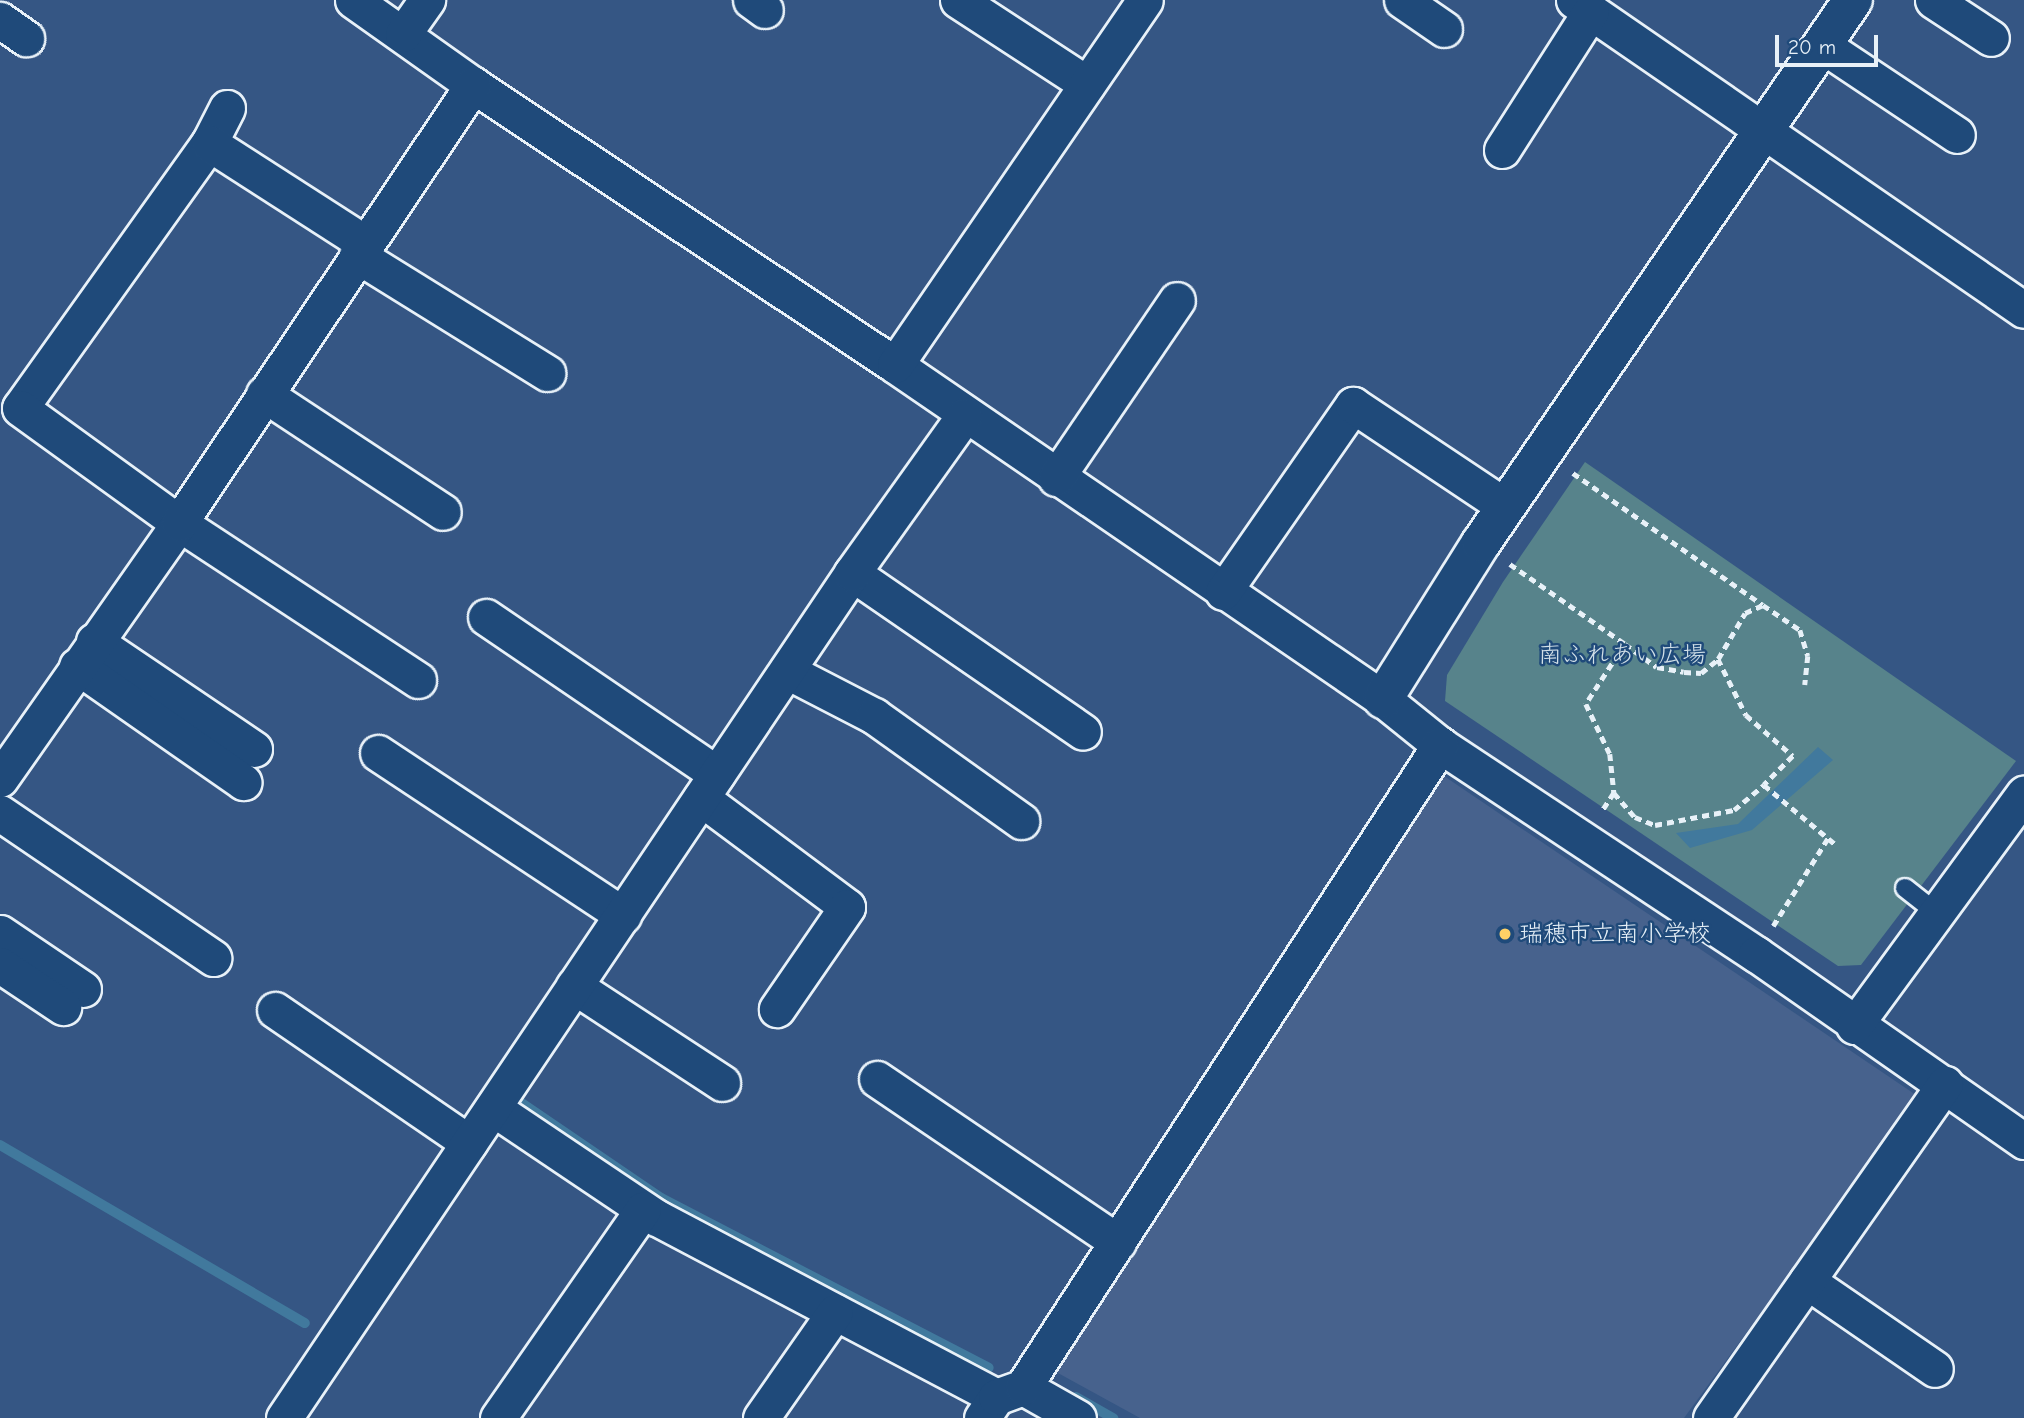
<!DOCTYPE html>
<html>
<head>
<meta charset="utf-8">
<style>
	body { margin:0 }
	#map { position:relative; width:2024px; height:1418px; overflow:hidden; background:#355684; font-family:"Comic Neue","Klee One",sans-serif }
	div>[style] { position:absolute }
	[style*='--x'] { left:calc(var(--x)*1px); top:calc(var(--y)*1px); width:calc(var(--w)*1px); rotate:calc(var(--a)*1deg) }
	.built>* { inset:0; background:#47628d }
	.green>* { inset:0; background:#57838b }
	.water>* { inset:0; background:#41799d }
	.stream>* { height:10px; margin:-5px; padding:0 5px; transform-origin:5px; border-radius:5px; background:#41799d }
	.path>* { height:4.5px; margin-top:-2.25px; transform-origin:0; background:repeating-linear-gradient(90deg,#e8f1f8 0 7px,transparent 0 12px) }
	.roads { filter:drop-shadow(2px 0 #e8f1f8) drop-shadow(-2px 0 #e8f1f8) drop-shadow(0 2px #e8f1f8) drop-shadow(0 -2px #e8f1f8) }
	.lane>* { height:18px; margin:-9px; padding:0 9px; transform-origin:9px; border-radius:9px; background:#1f4a7a }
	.street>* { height:35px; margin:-17.5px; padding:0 17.5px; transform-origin:17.5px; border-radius:17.5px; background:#1f4a7a }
	.secondary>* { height:38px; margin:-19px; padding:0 19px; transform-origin:19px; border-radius:19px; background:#1f4a7a }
	.dots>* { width:19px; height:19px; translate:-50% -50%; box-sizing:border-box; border:4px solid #1f4a7a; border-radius:50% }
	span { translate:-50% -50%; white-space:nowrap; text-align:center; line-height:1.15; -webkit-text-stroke:5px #1f4a7a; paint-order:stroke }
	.park-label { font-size:24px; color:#d2e0e8 }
	.poi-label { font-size:24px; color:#e8f1f8 }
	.left { translate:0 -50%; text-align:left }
	.scale { position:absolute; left:1775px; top:35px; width:103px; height:32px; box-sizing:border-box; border:4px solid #e8f1f8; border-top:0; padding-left:9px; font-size:21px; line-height:24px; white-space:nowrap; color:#e8f1f8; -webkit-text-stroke:5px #1f4a7a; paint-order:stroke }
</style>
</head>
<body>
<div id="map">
	<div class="built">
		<div style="clip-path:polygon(1438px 772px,1919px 1097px,1684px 1418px,1140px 1418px,1047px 1367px)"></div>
	</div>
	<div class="green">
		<div style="clip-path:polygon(1585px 462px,2016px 761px,1861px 965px,1838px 966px,1445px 701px,1447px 675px,1503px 582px)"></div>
	</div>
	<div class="water">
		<div style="clip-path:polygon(1818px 747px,1833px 760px,1752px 830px,1690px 848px,1676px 833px,1738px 824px)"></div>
	</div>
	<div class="stream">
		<div style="--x:514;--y:1098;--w:178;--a:34.2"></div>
		<div style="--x:661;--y:1198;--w:369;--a:27.4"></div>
		<div style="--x:0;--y:1145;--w:353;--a:30.3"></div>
		<div style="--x:1076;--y:1397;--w:43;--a:29.6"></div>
	</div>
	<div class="path">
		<div style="--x:1573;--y:473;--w:231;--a:34.8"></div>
		<div style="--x:1510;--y:564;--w:140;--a:34.8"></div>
		<div style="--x:1625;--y:644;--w:72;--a:123"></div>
		<div style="--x:1586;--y:704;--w:55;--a:64.4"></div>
		<div style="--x:1610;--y:754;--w:39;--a:84"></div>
		<div style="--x:1614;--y:793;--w:20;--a:123"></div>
		<div style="--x:1625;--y:644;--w:39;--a:36"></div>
		<div style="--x:1657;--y:667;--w:27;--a:10"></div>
		<div style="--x:1684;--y:672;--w:17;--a:3"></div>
		<div style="--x:1701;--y:673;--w:22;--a:-39"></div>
		<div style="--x:1718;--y:659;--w:63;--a:63.4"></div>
		<div style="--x:1746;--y:715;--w:62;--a:41.1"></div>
		<div style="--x:1793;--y:756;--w:41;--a:135"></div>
		<div style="--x:1764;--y:785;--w:92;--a:39.7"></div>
		<div style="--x:1718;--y:659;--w:53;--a:-59.6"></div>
		<div style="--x:1745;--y:613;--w:20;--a:-24"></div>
		<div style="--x:1763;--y:605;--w:45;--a:34"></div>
		<div style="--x:1800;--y:630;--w:27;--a:73"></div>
		<div style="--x:1808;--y:656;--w:29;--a:96"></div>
		<div style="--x:1614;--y:793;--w:32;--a:49"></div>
		<div style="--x:1635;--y:817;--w:22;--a:22"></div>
		<div style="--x:1655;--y:825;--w:80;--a:-10.8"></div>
		<div style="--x:1734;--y:810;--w:39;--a:-40"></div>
		<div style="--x:1773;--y:926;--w:104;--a:-58"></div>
	</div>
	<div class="roads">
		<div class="lane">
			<div style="--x:1905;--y:888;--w:42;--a:38.2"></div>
		</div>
		<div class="street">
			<div style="--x:353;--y:0;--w:147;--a:35.3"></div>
			<div style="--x:473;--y:85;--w:506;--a:33.56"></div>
			<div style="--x:895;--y:365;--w:591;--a:34.39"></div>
			<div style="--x:1383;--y:699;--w:73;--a:38.9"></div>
			<div style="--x:1440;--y:745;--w:379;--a:33.5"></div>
			<div style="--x:1756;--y:954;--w:327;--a:34.9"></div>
			<div style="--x:751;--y:0;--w:17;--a:36"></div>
			<div style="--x:958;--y:0;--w:154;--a:33.1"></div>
			<div style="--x:1402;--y:0;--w:51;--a:34.6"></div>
			<div style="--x:1574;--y:0;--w:546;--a:34.56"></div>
			<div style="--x:1933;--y:0;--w:69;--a:33.2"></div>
			<div style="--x:0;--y:20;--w:32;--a:35"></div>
			<div style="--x:403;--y:34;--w:42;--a:-54.8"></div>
			<div style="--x:1822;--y:45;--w:162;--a:33.7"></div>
			<div style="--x:227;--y:108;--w:39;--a:117"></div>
			<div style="--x:209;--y:143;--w:325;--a:125.5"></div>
			<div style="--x:20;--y:408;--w:196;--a:35.9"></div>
			<div style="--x:179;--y:523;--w:286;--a:33.3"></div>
			<div style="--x:209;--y:143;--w:185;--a:32.7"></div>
			<div style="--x:1502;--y:150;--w:165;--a:-57.4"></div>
			<div style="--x:357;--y:255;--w:224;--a:31.8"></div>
			<div style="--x:895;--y:365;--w:442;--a:-55.6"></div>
			<div style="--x:264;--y:394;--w:214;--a:33.4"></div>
			<div style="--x:1056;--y:478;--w:215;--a:-55.8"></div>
			<div style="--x:852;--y:573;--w:280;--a:34.5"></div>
			<div style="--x:1223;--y:592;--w:228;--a:-55.2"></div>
			<div style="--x:1353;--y:405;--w:184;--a:33.7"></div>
			<div style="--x:486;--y:617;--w:279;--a:34.2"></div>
			<div style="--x:94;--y:641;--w:193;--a:34"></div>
			<div style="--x:77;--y:666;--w:203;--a:34.9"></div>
			<div style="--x:787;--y:671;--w:98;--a:27.3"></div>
			<div style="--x:874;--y:716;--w:181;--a:35.5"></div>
			<div style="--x:378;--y:753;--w:294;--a:33.5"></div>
			<div style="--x:0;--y:779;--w:312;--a:-55"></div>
			<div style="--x:179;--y:523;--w:528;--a:-56.13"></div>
			<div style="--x:701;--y:798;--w:182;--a:36.7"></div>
			<div style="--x:847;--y:907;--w:124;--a:124.5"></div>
			<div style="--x:0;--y:813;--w:258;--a:34.2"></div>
			<div style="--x:0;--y:933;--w:100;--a:34"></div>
			<div style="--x:0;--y:965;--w:76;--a:33.7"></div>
			<div style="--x:574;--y:986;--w:177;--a:33.2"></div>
			<div style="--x:275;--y:1010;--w:235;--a:34.4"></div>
			<div style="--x:1854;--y:1026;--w:288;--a:-53.8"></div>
			<div style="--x:877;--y:1079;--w:291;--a:34.1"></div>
			<div style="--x:493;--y:1108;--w:197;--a:33.9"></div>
			<div style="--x:657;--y:1218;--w:383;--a:27.8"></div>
			<div style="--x:1807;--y:1281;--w:155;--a:34.5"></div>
			<div style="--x:1023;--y:1387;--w:63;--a:29.4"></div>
			<div style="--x:284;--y:1418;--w:1018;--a:-56.09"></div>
			<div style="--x:852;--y:573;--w:193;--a:-54.5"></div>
			<div style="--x:498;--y:1418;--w:254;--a:-55.2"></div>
			<div style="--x:761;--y:1418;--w:129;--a:-55.1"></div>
			<div style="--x:982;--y:1418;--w:25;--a:-56"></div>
			<div style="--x:996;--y:1397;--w:29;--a:-20"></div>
			<div style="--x:1023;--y:1387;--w:766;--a:-56.99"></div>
			<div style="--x:1711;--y:1418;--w:408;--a:-55"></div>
		</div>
		<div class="secondary">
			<div style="--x:1383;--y:699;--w:184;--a:-57.9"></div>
			<div style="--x:1481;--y:543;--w:658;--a:-55.59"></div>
		</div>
	</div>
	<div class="dots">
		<div style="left:1505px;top:934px;background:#ffd166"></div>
	</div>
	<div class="park-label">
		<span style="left:1622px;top:655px">南ふれあい広場</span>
	</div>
	<div class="poi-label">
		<span class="left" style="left:1519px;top:934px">瑞穂市立南小学校</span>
	</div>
	<div class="scale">20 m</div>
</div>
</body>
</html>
